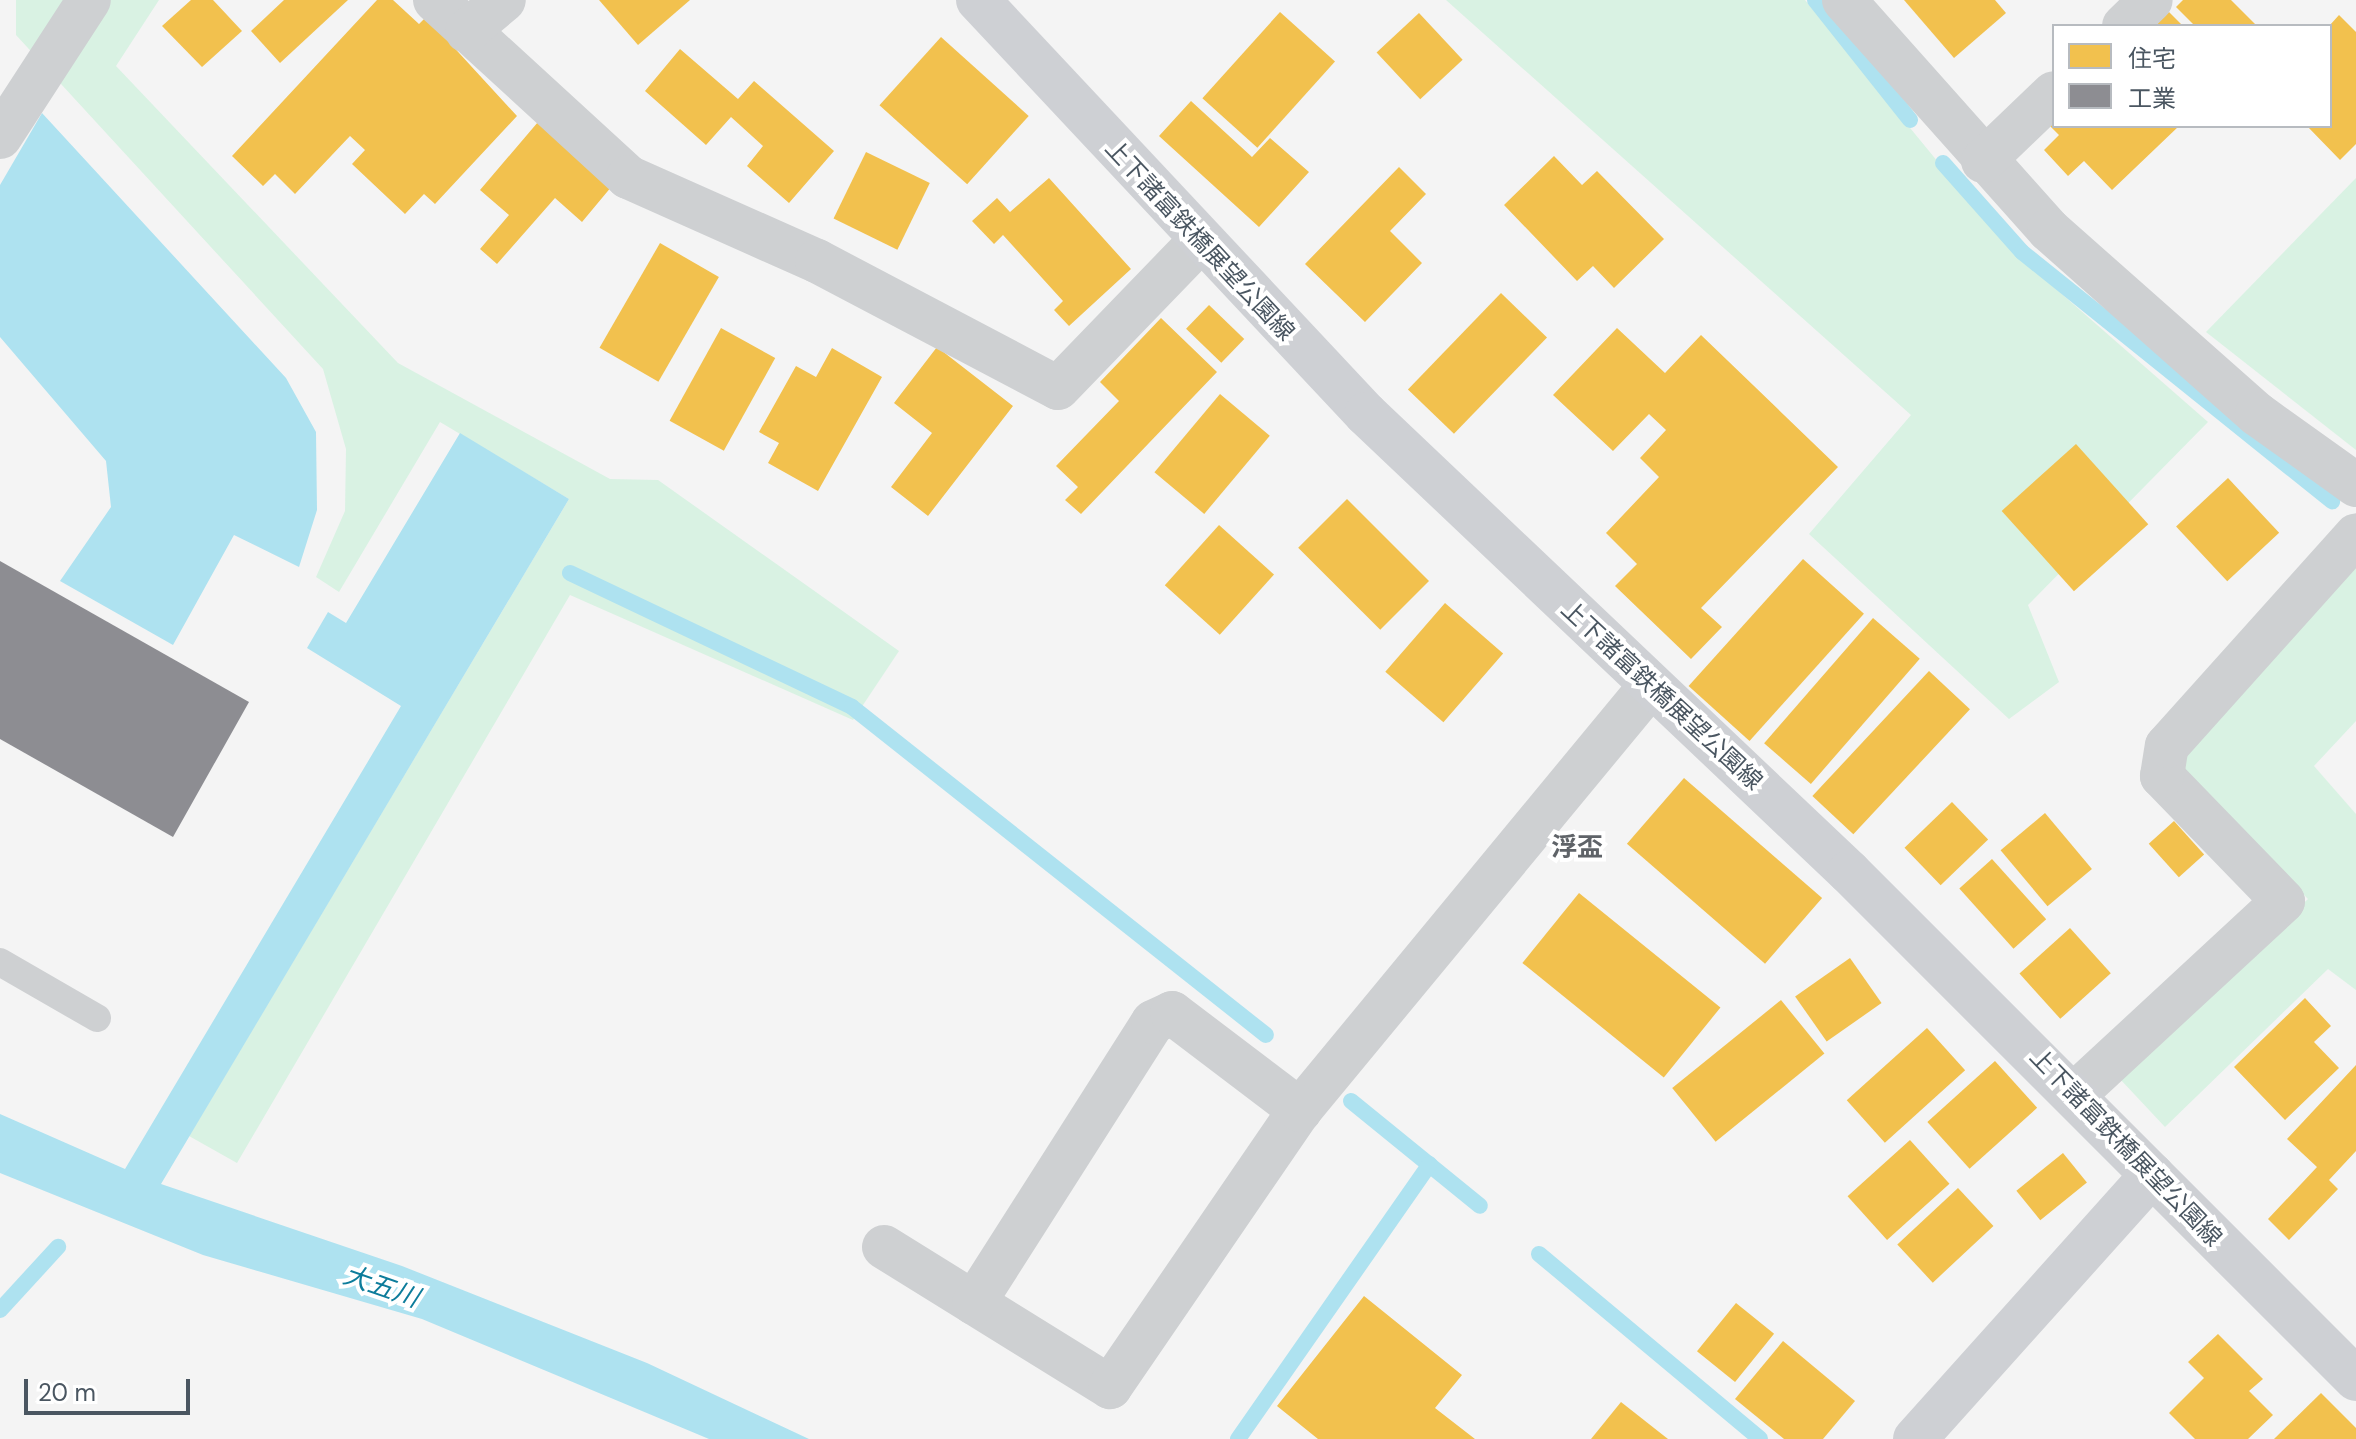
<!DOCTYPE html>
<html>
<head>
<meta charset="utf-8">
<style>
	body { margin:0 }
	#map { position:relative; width:2356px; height:1439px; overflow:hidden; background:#f4f4f4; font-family:"DM Sans","Noto Sans JP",sans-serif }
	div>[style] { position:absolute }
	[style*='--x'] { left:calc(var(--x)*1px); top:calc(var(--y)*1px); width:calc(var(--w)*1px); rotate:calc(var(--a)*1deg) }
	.green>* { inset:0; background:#d9f2e3 }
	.water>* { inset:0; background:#aee2f0 }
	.homes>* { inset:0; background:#f2c14e; transform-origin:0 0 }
	.industry>* { inset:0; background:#8d8d92 }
	.stream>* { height:16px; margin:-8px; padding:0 8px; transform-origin:8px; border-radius:8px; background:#aee2f0 }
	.lane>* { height:28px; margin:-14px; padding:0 14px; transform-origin:14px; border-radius:14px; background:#ced0d2 }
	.street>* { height:44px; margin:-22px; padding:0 22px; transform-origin:22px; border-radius:22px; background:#ced0d2 }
	.secondary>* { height:44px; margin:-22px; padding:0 22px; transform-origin:22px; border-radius:22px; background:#ced0d4 }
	span { translate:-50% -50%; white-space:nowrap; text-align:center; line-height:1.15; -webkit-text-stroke:8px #fff; paint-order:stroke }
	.street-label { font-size:24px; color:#4a5661 }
	.neighbourhood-label { font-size:26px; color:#5f6368; font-weight:700 }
	.water-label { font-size:26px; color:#0c7c9b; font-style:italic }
	.legend { position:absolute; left:2052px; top:24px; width:280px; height:104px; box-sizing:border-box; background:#fff; border:2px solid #b7bbc0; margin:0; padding:10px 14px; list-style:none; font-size:24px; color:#4a5661 }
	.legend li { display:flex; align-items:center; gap:16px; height:40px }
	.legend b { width:40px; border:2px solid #b7bbc0 }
	.scale { position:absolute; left:24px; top:1379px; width:166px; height:36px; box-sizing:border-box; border:4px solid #4a5661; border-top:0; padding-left:10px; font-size:24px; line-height:28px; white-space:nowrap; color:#4a5661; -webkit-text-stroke:6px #fff; paint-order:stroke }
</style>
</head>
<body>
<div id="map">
	<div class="green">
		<div style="clip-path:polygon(16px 0,159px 0,116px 66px,398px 363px,610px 479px,658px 480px,899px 651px,853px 720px,570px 595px,237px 1163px,189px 1136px,569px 499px,440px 422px,339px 592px,316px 577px,345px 511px,346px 449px,323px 369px,16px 35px)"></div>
		<div style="clip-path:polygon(1446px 0,1805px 0,2007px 246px,2208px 422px,2028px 605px,2059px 682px,2009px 719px,1809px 534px,1911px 415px)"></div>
		<div style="clip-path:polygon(2356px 178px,2356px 450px,2206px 332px)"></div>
		<div style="clip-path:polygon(2356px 567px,2356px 721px,2314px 766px,2356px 814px,2356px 990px,2328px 969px,2165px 1127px,2120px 1079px,2308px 899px,2175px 764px)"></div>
	</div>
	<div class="water">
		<div style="clip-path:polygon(42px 113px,286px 378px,316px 432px,317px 510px,299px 567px,234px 535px,173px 645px,60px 581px,111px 507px,106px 461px,0 337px,0 185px)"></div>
		<div style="clip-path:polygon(460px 433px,569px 499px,161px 1184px,402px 1266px,647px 1363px,809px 1439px,709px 1439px,422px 1319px,203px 1255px,0 1173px,0 1114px,125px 1169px,401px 706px,307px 648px,328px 612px,346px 623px)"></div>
	</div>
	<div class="homes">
		<div style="clip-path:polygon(191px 0,213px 0,242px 31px,202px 67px,162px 26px)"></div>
		<div style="clip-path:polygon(284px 0,348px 0,280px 63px,251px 31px)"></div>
		<div style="clip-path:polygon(377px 0,393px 0,419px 24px,426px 17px,517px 116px,435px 204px,424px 194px,405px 214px,352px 164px,365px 150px,350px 136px,295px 194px,275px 174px,263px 186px,232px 156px)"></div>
		<div style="clip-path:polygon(599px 0,690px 0,638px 45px)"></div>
		<div style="clip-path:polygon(1904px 0,1995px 0,2006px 13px,1954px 58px)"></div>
		<div style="clip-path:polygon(2183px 0,2231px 0,2257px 26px,2195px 26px,2176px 7px)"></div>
		<div style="left:1280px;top:12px;width:74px;height:116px;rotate:42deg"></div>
		<div style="clip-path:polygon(2169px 12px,2183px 26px,2155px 26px)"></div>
		<div style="left:1419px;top:13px;width:64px;height:58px;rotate:47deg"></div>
		<div style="clip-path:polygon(2339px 15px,2356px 32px,2356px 144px,2340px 160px,2307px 126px,2330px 126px,2330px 25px)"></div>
		<div style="left:941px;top:37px;width:118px;height:92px;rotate:42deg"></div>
		<div style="clip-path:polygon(680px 49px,738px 99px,754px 81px,834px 151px,789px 203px,747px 166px,763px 146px,731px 117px,706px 145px,645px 91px)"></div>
		<div style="clip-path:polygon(1191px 101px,1252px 157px,1270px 138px,1309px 172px,1259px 227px,1159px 136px)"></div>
		<div style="clip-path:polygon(538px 122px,612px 186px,582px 222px,555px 198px,497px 264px,480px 249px,509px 215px,480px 190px)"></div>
		<div style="clip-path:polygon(2054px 123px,2054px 126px,2179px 126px,2112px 190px,2084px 161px,2068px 176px,2044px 150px,2059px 135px,2050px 126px)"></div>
		<div style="left:866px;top:152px;width:71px;height:74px;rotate:26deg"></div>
		<div style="clip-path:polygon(1554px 156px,1582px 185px,1597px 171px,1664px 239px,1614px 288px,1593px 266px,1577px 281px,1504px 205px)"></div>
		<div style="clip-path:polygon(1399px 167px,1426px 194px,1390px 231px,1422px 263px,1365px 322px,1305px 264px)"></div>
		<div style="clip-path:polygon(1049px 178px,1131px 269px,1069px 326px,1054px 310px,1063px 301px,1003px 235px,994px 244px,972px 221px,997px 198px,1010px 212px)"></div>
		<div style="left:660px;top:243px;width:68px;height:121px;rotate:30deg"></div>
		<div style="left:1501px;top:293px;width:64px;height:134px;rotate:44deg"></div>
		<div style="left:1209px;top:305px;width:49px;height:33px;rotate:44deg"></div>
		<div style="clip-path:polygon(1161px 318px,1217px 372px,1081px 514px,1065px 500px,1078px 487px,1056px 466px,1119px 401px,1100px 382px)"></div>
		<div style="left:721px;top:328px;width:62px;height:106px;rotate:29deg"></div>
		<div style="clip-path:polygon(1617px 328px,1665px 373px,1701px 335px,1838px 467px,1701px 608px,1722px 627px,1691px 659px,1615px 586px,1637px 564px,1606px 533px,1659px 477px,1640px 458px,1666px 430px,1649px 414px,1613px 451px,1553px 395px)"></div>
		<div style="clip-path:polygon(937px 347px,1013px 406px,928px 516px,891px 487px,932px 433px,894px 403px)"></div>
		<div style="clip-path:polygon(832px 348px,882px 377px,818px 491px,768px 463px,779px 443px,759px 432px,796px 366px,816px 377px)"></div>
		<div style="left:1220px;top:394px;width:65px;height:102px;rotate:40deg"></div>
		<div style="left:2076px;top:444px;width:108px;height:100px;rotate:48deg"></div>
		<div style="left:2228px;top:478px;width:75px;height:71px;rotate:47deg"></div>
		<div style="left:1347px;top:499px;width:116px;height:69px;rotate:45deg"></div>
		<div style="left:1219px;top:525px;width:74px;height:81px;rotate:42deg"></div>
		<div style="left:1803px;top:559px;width:82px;height:171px;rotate:42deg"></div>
		<div style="left:1445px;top:603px;width:77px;height:91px;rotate:41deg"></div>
		<div style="left:1873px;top:618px;width:62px;height:166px;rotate:41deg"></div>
		<div style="left:1929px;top:671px;width:56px;height:171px;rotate:43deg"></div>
		<div style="left:1684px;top:778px;width:183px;height:87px;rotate:41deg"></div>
		<div style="left:1952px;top:802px;width:52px;height:66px;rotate:46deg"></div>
		<div style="left:2045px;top:813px;width:73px;height:58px;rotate:50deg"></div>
		<div style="left:2174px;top:821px;width:45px;height:34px;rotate:48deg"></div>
		<div style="left:1992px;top:859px;width:81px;height:44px;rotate:48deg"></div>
		<div style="left:1579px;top:893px;width:182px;height:90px;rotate:39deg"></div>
		<div style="left:2070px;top:928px;width:61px;height:68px;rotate:48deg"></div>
		<div style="left:1850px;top:958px;width:55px;height:67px;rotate:55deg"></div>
		<div style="clip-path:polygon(2305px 998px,2331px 1026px,2314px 1042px,2339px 1068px,2285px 1120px,2234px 1067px)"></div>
		<div style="left:1781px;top:1000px;width:69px;height:140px;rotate:51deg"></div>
		<div style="left:1927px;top:1028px;width:57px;height:108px;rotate:48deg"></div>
		<div style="left:1995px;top:1061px;width:63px;height:91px;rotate:48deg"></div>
		<div style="clip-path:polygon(2356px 1065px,2356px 1151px,2329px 1180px,2338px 1189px,2289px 1240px,2268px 1219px,2317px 1167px,2287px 1139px)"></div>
		<div style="left:1910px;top:1140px;width:59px;height:84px;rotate:48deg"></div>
		<div style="left:2063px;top:1153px;width:38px;height:60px;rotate:51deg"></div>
		<div style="left:1958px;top:1188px;width:52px;height:83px;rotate:47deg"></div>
		<div style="clip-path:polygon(1364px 1296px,1462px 1375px,1435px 1408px,1475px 1439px,1318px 1439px,1277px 1406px)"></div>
		<div style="left:1736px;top:1303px;width:49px;height:62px;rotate:39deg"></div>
		<div style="clip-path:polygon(2218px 1334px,2263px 1379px,2249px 1391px,2273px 1415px,2248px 1439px,2195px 1439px,2169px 1413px,2204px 1378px,2188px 1362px)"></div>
		<div style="clip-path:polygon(1783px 1341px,1855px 1401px,1823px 1439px,1784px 1439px,1735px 1399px)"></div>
		<div style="clip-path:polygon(2321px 1393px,2356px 1428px,2356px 1439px,2274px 1439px)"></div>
		<div style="clip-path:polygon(1621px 1402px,1668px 1439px,1591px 1439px)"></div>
	</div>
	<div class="industry">
		<div style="clip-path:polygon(0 561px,249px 702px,173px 837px,0 739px)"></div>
	</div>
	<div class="stream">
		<div style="--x:1815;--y:0;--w:153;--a:51.6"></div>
		<div style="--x:1943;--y:163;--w:119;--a:48.4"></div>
		<div style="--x:2022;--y:252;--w:398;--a:38.8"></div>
		<div style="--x:570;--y:573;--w:312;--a:25.4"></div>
		<div style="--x:852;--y:707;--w:528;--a:38.39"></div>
		<div style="--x:1351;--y:1101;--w:166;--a:39.1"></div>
		<div style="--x:1539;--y:1254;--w:288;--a:39.9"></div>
		<div style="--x:0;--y:1310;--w:86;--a:-47.4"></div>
		<div style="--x:1238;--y:1439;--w:335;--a:-55.1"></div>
	</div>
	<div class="lane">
		<div style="--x:0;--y:962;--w:112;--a:30"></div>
	</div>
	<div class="street">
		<div style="--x:435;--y:0;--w:262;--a:42.5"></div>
		<div style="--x:628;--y:177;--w:207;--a:24"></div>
		<div style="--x:817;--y:261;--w:272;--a:27.8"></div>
		<div style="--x:1058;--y:388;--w:203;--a:-46"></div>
		<div style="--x:1844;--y:0;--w:308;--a:48.3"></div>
		<div style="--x:2049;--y:230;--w:278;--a:41.5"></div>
		<div style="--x:2257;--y:414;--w:122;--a:35.6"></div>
		<div style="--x:2124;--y:26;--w:37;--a:-44"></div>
		<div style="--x:467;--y:31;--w:48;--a:-40"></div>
		<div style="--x:0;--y:137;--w:163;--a:-57"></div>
		<div style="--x:1983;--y:161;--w:98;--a:-43.8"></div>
		<div style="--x:2076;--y:1093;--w:282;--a:-42.8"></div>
		<div style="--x:2283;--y:901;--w:174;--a:-134.1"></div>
		<div style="--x:2162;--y:776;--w:30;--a:-81"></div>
		<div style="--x:2167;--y:746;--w:283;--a:-48.1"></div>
		<div style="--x:884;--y:1247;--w:266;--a:31.8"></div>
		<div style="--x:1110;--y:1387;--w:336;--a:-55.6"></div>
		<div style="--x:1300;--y:1110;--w:551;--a:-50.45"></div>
		<div style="--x:974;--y:1303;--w:333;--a:-57.5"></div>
		<div style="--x:1153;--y:1022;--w:21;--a:-25"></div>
		<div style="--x:1172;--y:1013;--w:161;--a:37.2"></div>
	</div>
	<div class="secondary">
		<div style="--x:978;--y:0;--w:567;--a:46.86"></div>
		<div style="--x:1366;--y:414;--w:666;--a:43.48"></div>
		<div style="--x:1849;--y:872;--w:717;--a:45"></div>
		<div style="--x:1915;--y:1439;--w:355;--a:-48.1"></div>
	</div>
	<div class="street-label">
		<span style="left:1200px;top:240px;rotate:47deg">上下諸富鉄橋展望公園線</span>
		<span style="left:1662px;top:695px;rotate:43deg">上下諸富鉄橋展望公園線</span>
		<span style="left:2126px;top:1147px;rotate:46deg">上下諸富鉄橋展望公園線</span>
	</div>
	<div class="neighbourhood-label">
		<span style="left:1577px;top:848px">浮盃</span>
	</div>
	<div class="water-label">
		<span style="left:381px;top:1287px;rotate:19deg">大五川</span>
	</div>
	<ul class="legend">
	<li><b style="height:22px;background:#f2c14e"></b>住宅</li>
	<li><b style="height:22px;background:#8d8d92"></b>工業</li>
	</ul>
	<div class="scale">20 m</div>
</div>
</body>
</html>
